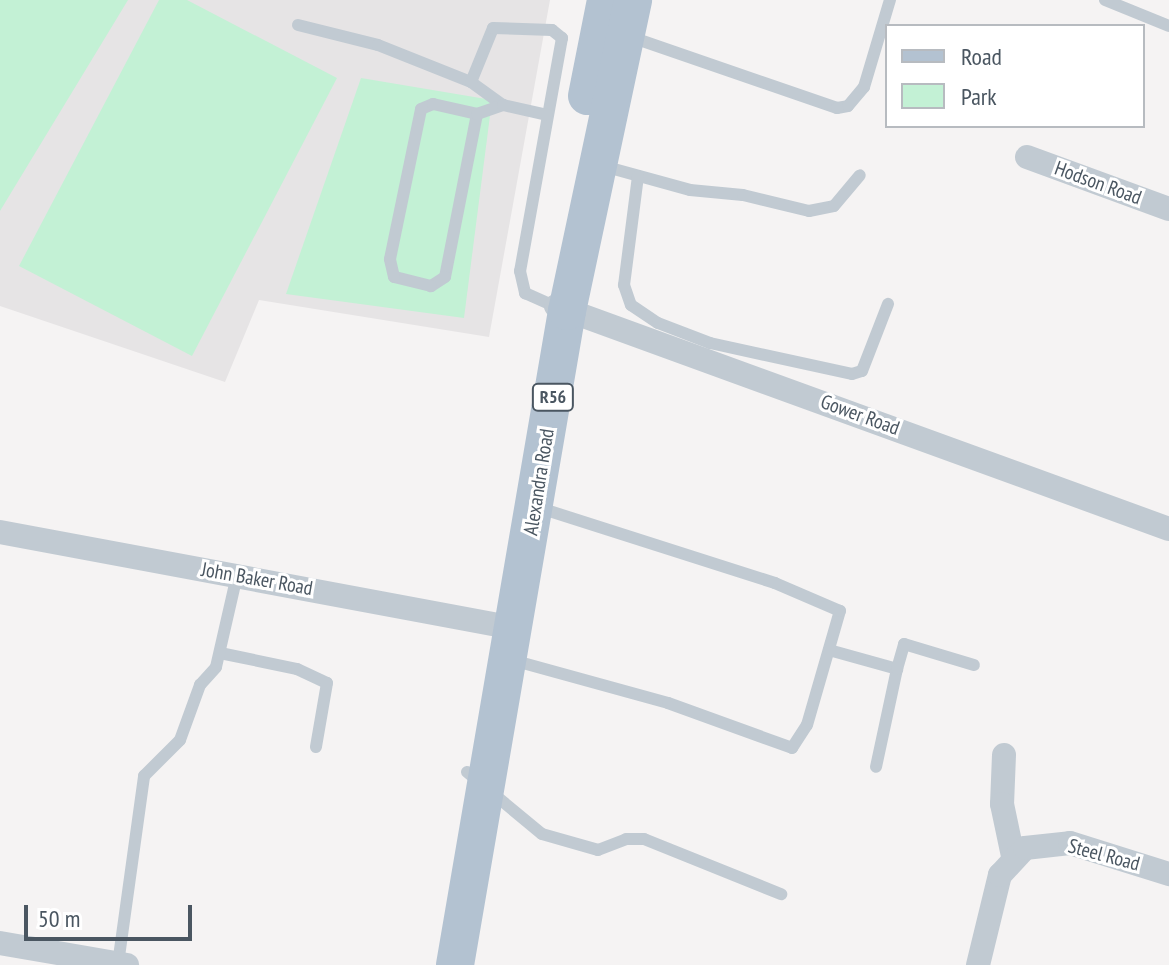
<!DOCTYPE html>
<html>
<head>
<meta charset="utf-8">
<style>
	body { margin:0 }
	#map { position:relative; width:1169px; height:965px; overflow:hidden; background:#f5f3f3; font-family:"PT Sans Narrow",sans-serif }
	div>[style] { position:absolute }
	[style*='--x'] { left:calc(var(--x)*1px); top:calc(var(--y)*1px); width:calc(var(--w)*1px); rotate:calc(var(--a)*1deg) }
	.education>* { inset:0; background:#e6e4e5 }
	.green>* { inset:0; background:#c3f1d5 }
	.lane>* { height:12px; margin:-6px; padding:0 6px; transform-origin:6px; border-radius:6px; background:#c1cad2 }
	.street>* { height:24px; margin:-12px; padding:0 12px; transform-origin:12px; border-radius:12px; background:#c1cad2 }
	.primary>* { height:38px; margin:-19px; padding:0 19px; transform-origin:19px; border-radius:19px; background:#b3c2d1 }
	span { translate:-50% -50%; white-space:nowrap; text-align:center; line-height:1.15; -webkit-text-stroke:6px #fff; paint-order:stroke }
	.shield-label span { padding:2px 6px; background:#fff; border:2px solid; border-radius:6px; -webkit-text-stroke-width:0 }
	.shield-label { font-size:18px; color:#4a5661; font-weight:700 }
	.street-label { font-size:20px; color:#4a5661 }
	.legend { position:absolute; left:885px; top:24px; width:260px; height:104px; box-sizing:border-box; background:#fff; border:2px solid #b7bbc0; margin:0; padding:10px 14px; list-style:none; font-size:24px; color:#4a5661 }
	.legend li { display:flex; align-items:center; gap:16px; height:40px }
	.legend b { width:40px; border:2px solid #b7bbc0 }
	.scale { position:absolute; left:24px; top:905px; width:168px; height:36px; box-sizing:border-box; border:4px solid #4a5661; border-top:0; padding-left:10px; font-size:24px; line-height:28px; white-space:nowrap; color:#4a5661; -webkit-text-stroke:6px #fff; paint-order:stroke }
</style>
</head>
<body>
<div id="map">
	<div class="education">
		<div style="clip-path:polygon(0 0,550px 0,489px 337px,259px 300px,225px 382px,0 306px)"></div>
	</div>
	<div class="green">
		<div style="clip-path:polygon(0 0,128px 0,0 211px)"></div>
		<div style="clip-path:polygon(159px 0,187px 0,337px 78px,192px 356px,19px 266px)"></div>
		<div style="clip-path:polygon(361px 78px,492px 100px,464px 318px,286px 294px)"></div>
	</div>
	<div class="lane">
		<div style="--x:1105;--y:0;--w:69;--a:22.1"></div>
		<div style="--x:298;--y:25;--w:82;--a:14"></div>
		<div style="--x:378;--y:45;--w:100;--a:21.7"></div>
		<div style="--x:471;--y:82;--w:39;--a:36"></div>
		<div style="--x:631;--y:37;--w:218;--a:19"></div>
		<div style="--x:837;--y:108;--w:11;--a:-10"></div>
		<div style="--x:848;--y:106;--w:25;--a:-50"></div>
		<div style="--x:864;--y:87;--w:91;--a:-73.4"></div>
		<div style="--x:471;--y:82;--w:58;--a:-67.8"></div>
		<div style="--x:493;--y:28;--w:59;--a:1.9"></div>
		<div style="--x:552;--y:30;--w:13;--a:39"></div>
		<div style="--x:562;--y:38;--w:237;--a:100.2"></div>
		<div style="--x:520;--y:271;--w:23;--a:77"></div>
		<div style="--x:525;--y:293;--w:27;--a:24"></div>
		<div style="--x:477;--y:114;--w:166;--a:101.1"></div>
		<div style="--x:445;--y:277;--w:17;--a:147"></div>
		<div style="--x:431;--y:286;--w:38;--a:-166"></div>
		<div style="--x:394;--y:277;--w:18;--a:-103"></div>
		<div style="--x:390;--y:259;--w:153;--a:-78.3"></div>
		<div style="--x:421;--y:109;--w:13;--a:-23"></div>
		<div style="--x:433;--y:104;--w:45;--a:12.8"></div>
		<div style="--x:477;--y:114;--w:28;--a:-19"></div>
		<div style="--x:503;--y:105;--w:45;--a:12.8"></div>
		<div style="--x:603;--y:166;--w:90;--a:15.4"></div>
		<div style="--x:690;--y:190;--w:53;--a:5.4"></div>
		<div style="--x:743;--y:195;--w:68;--a:13.6"></div>
		<div style="--x:809;--y:211;--w:25;--a:-11"></div>
		<div style="--x:834;--y:206;--w:40;--a:-50"></div>
		<div style="--x:638;--y:176;--w:110;--a:97.3"></div>
		<div style="--x:624;--y:285;--w:21;--a:71"></div>
		<div style="--x:631;--y:305;--w:32;--a:34"></div>
		<div style="--x:658;--y:323;--w:56;--a:21"></div>
		<div style="--x:710;--y:343;--w:145;--a:12.3"></div>
		<div style="--x:852;--y:374;--w:10;--a:-17"></div>
		<div style="--x:862;--y:371;--w:72;--a:-68.8"></div>
		<div style="--x:829;--y:650;--w:71;--a:15.6"></div>
		<div style="--x:897;--y:669;--w:100;--a:102.1"></div>
		<div style="--x:220;--y:653;--w:79;--a:11.7"></div>
		<div style="--x:297;--y:669;--w:33;--a:25"></div>
		<div style="--x:327;--y:683;--w:65;--a:99.8"></div>
		<div style="--x:512;--y:660;--w:162;--a:15.4"></div>
		<div style="--x:668;--y:703;--w:132;--a:19.9"></div>
		<div style="--x:792;--y:748;--w:27;--a:-57"></div>
		<div style="--x:807;--y:725;--w:119;--a:-73.9"></div>
		<div style="--x:840;--y:611;--w:71;--a:-156.7"></div>
		<div style="--x:775;--y:583;--w:250;--a:-162.3"></div>
		<div style="--x:897;--y:669;--w:26;--a:-74"></div>
		<div style="--x:904;--y:644;--w:73;--a:16.7"></div>
		<div style="--x:467;--y:772;--w:97;--a:39.6"></div>
		<div style="--x:542;--y:834;--w:58;--a:15.9"></div>
		<div style="--x:598;--y:850;--w:30;--a:-21"></div>
		<div style="--x:626;--y:839;--w:18;--a:0"></div>
		<div style="--x:644;--y:839;--w:148;--a:21.9"></div>
		<div style="--x:118;--y:964;--w:190;--a:-82.1"></div>
		<div style="--x:144;--y:776;--w:51;--a:-45"></div>
		<div style="--x:180;--y:740;--w:59;--a:-70"></div>
		<div style="--x:200;--y:685;--w:24;--a:-48"></div>
		<div style="--x:216;--y:667;--w:94;--a:-77.1"></div>
	</div>
	<div class="street">
		<div style="--x:1027;--y:157;--w:151;--a:20.1"></div>
		<div style="--x:556;--y:306;--w:652;--a:19.99"></div>
		<div style="--x:0;--y:532;--w:523;--a:10.58"></div>
		<div style="--x:1004;--y:755;--w:49;--a:92.3"></div>
		<div style="--x:1002;--y:804;--w:53;--a:78.1"></div>
		<div style="--x:0;--y:943;--w:129;--a:9.8"></div>
		<div style="--x:978;--y:965;--w:93;--a:-76.3"></div>
		<div style="--x:1000;--y:875;--w:37;--a:-47"></div>
		<div style="--x:1025;--y:848;--w:45;--a:-6.3"></div>
		<div style="--x:1070;--y:843;--w:104;--a:17.4"></div>
	</div>
	<div class="primary">
		<div style="--x:587;--y:96;--w:98;--a:-78.8"></div>
		<div style="--x:455;--y:965;--w:664;--a:-80.28"></div>
		<div style="--x:567;--y:311;--w:318;--a:-78"></div>
	</div>
	<div class="shield-label">
		<span style="left:553px;top:397px">R56</span>
	</div>
	<div class="street-label">
		<span style="left:1098px;top:183px;rotate:20deg">Hodson Road</span>
		<span style="left:860px;top:415px;rotate:20deg">Gower Road</span>
		<span style="left:539px;top:482px;rotate:-81deg">Alexandra Road</span>
		<span style="left:257px;top:579px;rotate:10deg">John Baker Road</span>
		<span style="left:1104px;top:855px;rotate:15deg">Steel Road</span>
	</div>
	<ul class="legend">
	<li><b style="height:10px;background:#b3c2d1"></b>Road</li>
	<li><b style="height:22px;background:#c3f1d5"></b>Park</li>
	</ul>
	<div class="scale">50 m</div>
</div>
</body>
</html>
